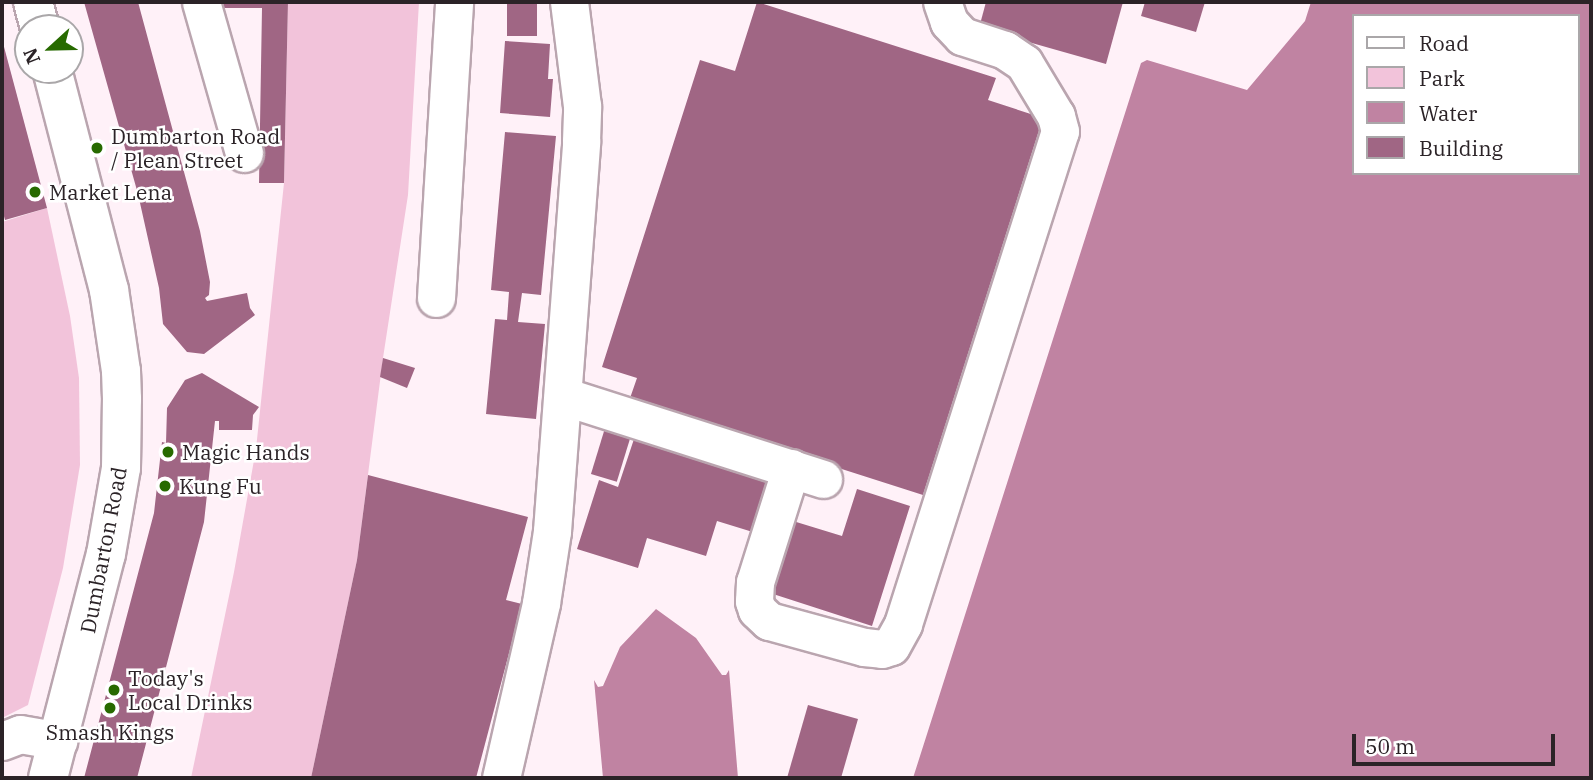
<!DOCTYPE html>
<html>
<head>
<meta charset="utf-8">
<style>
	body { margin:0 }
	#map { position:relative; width:1593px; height:780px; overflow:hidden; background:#fff1f8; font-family:"IBM Plex Serif",serif }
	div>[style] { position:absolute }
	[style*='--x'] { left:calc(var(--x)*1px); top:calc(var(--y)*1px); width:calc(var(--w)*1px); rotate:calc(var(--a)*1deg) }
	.green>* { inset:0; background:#f2c3da }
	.water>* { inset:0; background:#c083a2 }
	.building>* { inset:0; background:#a06684; transform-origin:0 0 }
	.roads { filter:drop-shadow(2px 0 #baa5af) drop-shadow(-2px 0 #baa5af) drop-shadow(0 2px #baa5af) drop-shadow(0 -2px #baa5af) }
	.minor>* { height:37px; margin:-18.5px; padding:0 18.5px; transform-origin:18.5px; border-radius:18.5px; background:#fff }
	.major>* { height:38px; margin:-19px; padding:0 19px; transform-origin:19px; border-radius:19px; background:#fff }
	.dots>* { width:19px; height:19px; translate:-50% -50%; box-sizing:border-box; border:4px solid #fff; border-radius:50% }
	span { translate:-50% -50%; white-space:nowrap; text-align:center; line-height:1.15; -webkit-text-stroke:5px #fff; paint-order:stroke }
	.poi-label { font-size:21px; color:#2b2327 }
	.left { translate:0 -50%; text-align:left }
	.street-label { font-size:21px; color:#2b2327 }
	.frame { position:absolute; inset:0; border:4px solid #2b2327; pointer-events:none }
	.legend { position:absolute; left:1352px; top:14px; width:228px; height:161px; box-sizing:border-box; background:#fff; border:2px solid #aaa7a9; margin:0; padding:9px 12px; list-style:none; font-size:21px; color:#2b2327 }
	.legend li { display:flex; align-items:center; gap:14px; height:35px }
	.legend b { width:35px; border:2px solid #aaa7a9 }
	.north { position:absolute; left:14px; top:14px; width:70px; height:70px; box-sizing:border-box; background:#fff; border:2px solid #aaa7a9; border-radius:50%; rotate:248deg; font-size:19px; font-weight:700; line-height:28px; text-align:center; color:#2b2327 }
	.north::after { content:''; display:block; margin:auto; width:24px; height:32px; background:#276a00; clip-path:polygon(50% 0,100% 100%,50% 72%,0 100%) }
	.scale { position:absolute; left:1352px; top:734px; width:203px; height:32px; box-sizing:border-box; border:4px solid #2b2327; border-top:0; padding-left:9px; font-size:21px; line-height:24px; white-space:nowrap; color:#2b2327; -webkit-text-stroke:5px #fff; paint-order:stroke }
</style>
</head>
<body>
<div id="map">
	<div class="green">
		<div style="clip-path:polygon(288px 2px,419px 2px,408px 195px,383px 358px,357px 560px,311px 778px,191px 778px,234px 572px,256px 449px,284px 183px)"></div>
		<div style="clip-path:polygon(47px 208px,70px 316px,79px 378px,80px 465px,63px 568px,28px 705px,2px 718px,2px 222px)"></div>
	</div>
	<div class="water">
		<div style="clip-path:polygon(evenodd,1311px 2px,1591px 2px,1591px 778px,913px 778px,1141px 63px,1147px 60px,1247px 90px,1305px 21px,1311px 2px,1353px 16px,1577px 16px,1577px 173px,1353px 173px,1353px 16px)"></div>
		<div style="clip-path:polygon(656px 609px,696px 638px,722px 675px,726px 675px,729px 670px,738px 778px,603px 778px,594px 680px,598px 687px,603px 686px,620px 647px)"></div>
	</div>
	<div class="building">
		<div style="clip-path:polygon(84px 2px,138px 2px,200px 231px,210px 282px,209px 295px,205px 298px,207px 301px,247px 293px,250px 308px,255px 315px,204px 354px,187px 352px,163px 324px,159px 288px,138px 194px)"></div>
		<div style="clip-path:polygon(210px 2px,288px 2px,284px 183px,259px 183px,262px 8px,210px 8px)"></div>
		<div style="left:507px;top:2px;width:30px;height:34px"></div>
		<div style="clip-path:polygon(757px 2px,996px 78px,988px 100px,1043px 118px,923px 495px,629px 401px,637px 378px,602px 367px,700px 60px,735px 71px)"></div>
		<div style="clip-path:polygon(986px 2px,1123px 2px,1106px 64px,979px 28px)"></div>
		<div style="clip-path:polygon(1145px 2px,1205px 2px,1196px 32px,1141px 16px)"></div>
		<div style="clip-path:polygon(505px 41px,550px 44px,548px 79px,553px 79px,550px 117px,500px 113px)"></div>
		<div style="clip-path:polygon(3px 43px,47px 208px,5px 220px,2px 209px)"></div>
		<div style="clip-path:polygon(505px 132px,556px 136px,541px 295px,522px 293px,518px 322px,545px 324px,536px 419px,486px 414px,495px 319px,507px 320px,509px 292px,491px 290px)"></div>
		<div style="clip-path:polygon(383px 358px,415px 368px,407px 388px,380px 377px)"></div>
		<div style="clip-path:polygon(202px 373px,259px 407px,253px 415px,252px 430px,219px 430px,219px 421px,215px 421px,204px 522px,137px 778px,84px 778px,154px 513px,162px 442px,166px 443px,167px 408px,185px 380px)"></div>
		<div style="left:605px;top:428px;width:27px;height:48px;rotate:17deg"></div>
		<div style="clip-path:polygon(634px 439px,771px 483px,756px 533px,717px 521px,706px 556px,647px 538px,638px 568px,577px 549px,599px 480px,618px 487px)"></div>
		<div style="clip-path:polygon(368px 475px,528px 517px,506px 600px,522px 604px,476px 778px,311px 778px,357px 560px)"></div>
		<div style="clip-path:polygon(857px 489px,910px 506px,872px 626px,770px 593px,793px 521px,842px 536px)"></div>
		<div style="clip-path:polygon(808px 705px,858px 719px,841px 778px,787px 778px)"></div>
	</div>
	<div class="roads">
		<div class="minor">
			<div style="--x:201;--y:2;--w:157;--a:74.1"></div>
			<div style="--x:436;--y:298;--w:297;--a:-86.5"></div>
			<div style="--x:563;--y:396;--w:273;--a:17.7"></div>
			<div style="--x:791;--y:468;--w:120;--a:107.5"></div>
			<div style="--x:755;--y:582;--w:19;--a:93"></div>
			<div style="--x:754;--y:601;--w:9;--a:72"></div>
			<div style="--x:757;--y:610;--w:16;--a:43"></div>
			<div style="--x:769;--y:621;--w:98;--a:15.3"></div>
			<div style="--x:864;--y:647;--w:18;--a:6"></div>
			<div style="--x:882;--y:649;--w:9;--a:-18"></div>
			<div style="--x:891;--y:646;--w:25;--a:-61"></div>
			<div style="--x:903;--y:624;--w:517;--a:-72.34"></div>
			<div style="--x:1060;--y:131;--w:16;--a:-105"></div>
			<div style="--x:1056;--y:116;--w:62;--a:-121.1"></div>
			<div style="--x:1024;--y:63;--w:23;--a:-146"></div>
			<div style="--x:1005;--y:50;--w:45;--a:-162"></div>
			<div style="--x:962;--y:36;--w:19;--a:-133"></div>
			<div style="--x:949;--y:22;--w:21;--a:-109"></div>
			<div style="--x:2;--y:741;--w:19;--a:-21"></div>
			<div style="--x:20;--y:734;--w:39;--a:10"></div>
			<div style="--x:501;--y:778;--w:180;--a:-77.1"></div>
			<div style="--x:541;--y:603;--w:73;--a:-81.3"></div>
			<div style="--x:552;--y:531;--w:391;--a:-85.7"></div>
			<div style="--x:581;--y:141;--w:35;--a:-88"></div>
			<div style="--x:582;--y:106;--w:105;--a:-97.1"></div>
		</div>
		<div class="major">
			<div style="--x:33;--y:2;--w:27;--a:75"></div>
			<div style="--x:48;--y:778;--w:231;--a:-75.5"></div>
			<div style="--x:106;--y:554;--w:87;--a:-80.1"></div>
			<div style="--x:121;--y:468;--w:69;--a:-89.2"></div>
			<div style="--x:122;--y:399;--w:28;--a:-92"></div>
			<div style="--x:121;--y:371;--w:82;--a:-98.4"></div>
			<div style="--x:109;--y:290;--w:227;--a:-104.5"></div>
		</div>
	</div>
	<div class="dots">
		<div style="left:97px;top:148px;background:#276a00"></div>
		<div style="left:35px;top:192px;background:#276a00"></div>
		<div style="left:168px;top:452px;background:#276a00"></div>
		<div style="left:165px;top:486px;background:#276a00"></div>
		<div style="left:114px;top:690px;background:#276a00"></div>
		<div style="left:110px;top:708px;background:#276a00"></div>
	</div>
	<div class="poi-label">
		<span class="left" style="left:111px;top:148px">Dumbarton Road<br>/ Plean Street</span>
		<span class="left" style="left:49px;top:192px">Market Lena</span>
		<span class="left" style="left:182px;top:452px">Magic Hands</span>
		<span class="left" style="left:179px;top:486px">Kung Fu</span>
		<span class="left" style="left:128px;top:690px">Today's<br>Local Drinks</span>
		<span style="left:110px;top:732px">Smash Kings</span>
	</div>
	<div class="street-label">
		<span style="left:103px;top:550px;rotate:-79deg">Dumbarton Road</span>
	</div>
	<div class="frame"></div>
	<ul class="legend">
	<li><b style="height:9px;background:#fff"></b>Road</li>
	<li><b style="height:19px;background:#f2c3da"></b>Park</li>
	<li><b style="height:19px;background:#c083a2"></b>Water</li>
	<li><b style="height:19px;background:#a06684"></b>Building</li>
	</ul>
	<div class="north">N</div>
	<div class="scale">50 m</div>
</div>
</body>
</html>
